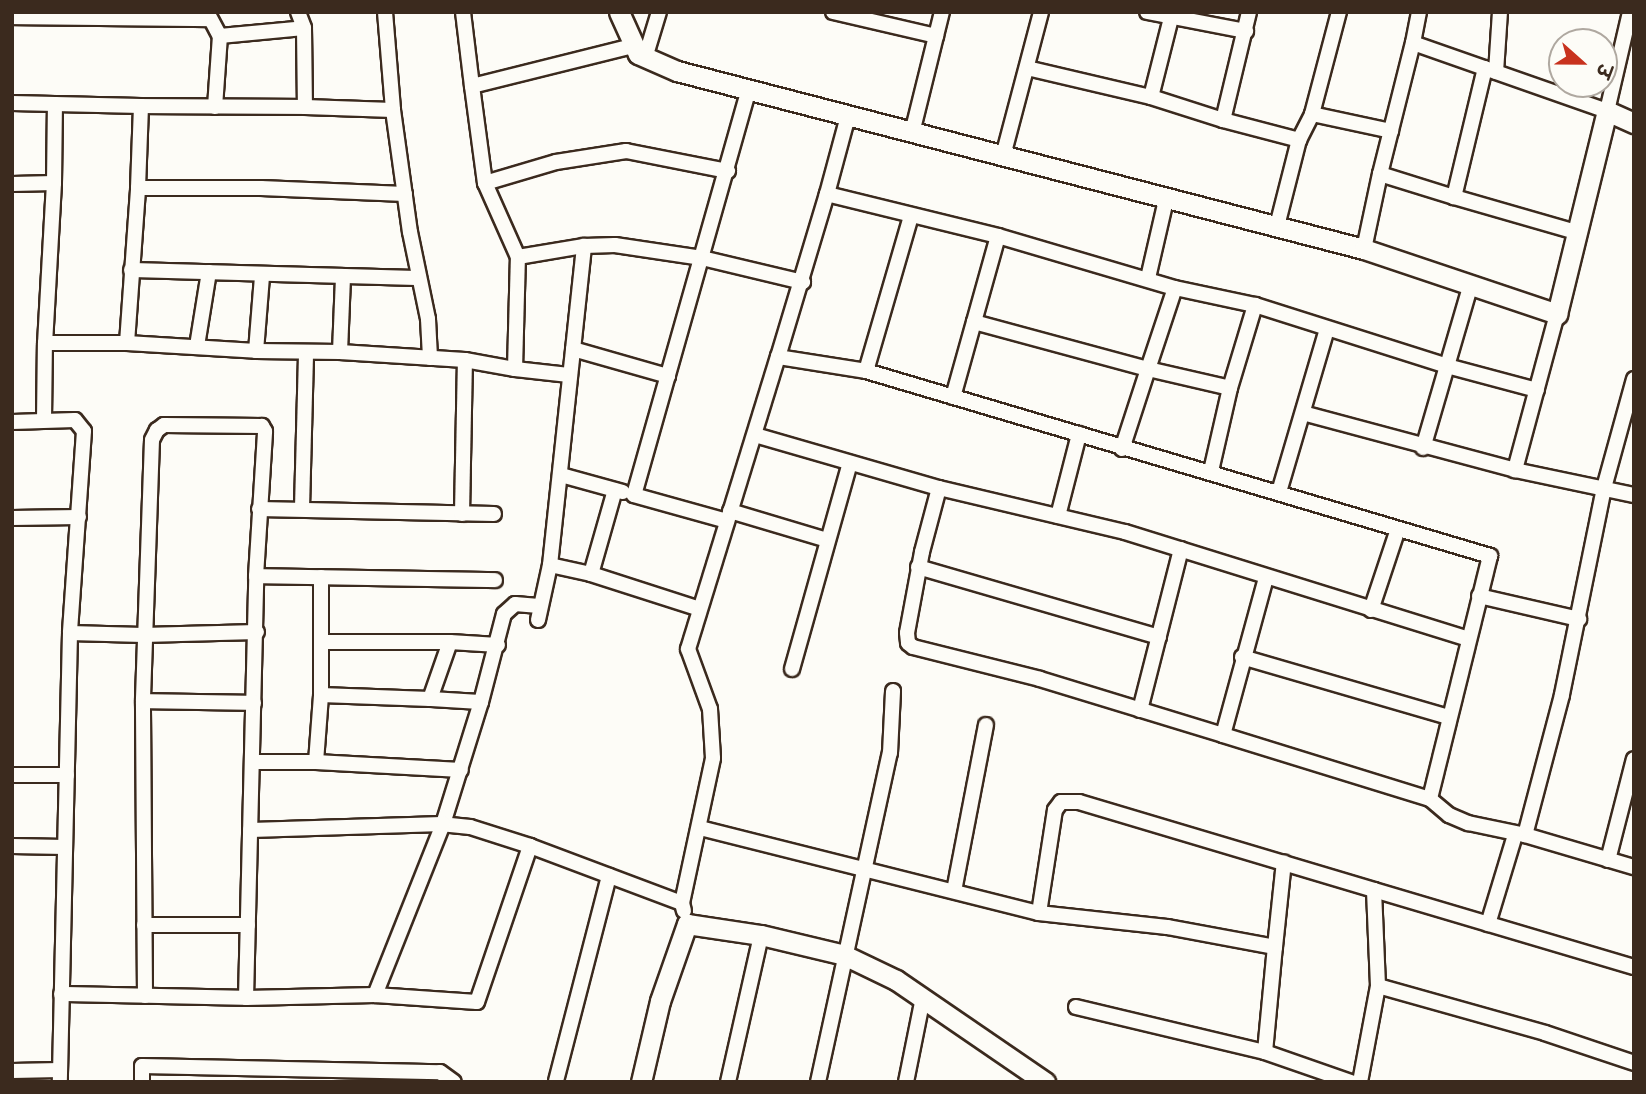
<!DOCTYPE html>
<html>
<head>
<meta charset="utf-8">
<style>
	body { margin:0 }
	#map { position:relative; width:1646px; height:1094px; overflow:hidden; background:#fdfcf7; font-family:"Gochi Hand","Playpen Sans Deva",sans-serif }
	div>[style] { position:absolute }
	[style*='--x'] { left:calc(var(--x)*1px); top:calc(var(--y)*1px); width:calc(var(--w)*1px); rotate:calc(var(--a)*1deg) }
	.roads { filter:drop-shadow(2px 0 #3b2a1e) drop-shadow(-2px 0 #3b2a1e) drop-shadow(0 2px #3b2a1e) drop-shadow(0 -2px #3b2a1e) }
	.street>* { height:14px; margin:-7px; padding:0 7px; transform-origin:7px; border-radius:7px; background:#fdfcf7 }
	.secondary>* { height:19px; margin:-9.5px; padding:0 9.5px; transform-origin:9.5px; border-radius:9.5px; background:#fdfcf7 }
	span { translate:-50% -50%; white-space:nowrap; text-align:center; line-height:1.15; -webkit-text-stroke:5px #fdfcf7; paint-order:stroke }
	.frame { position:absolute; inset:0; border:14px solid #3b2a1e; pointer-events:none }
	.north { position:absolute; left:1548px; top:28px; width:70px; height:70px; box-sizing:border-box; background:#fdfcf7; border:2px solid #afa8a0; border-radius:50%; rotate:111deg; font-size:19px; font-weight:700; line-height:28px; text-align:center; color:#3b2a1e }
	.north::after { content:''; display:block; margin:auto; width:24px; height:32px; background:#c8321e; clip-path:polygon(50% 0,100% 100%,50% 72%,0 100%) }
</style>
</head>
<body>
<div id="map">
	<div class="roads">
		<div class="street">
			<div style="--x:207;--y:12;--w:27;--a:62"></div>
			<div style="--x:220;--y:36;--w:84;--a:-5.4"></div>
			<div style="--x:304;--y:28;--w:79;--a:89.3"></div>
			<div style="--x:305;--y:107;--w:88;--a:2"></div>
			<div style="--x:393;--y:110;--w:123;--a:82.1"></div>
			<div style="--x:410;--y:232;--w:89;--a:78.3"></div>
			<div style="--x:428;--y:319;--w:39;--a:87"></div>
			<div style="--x:298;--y:12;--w:17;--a:69"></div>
			<div style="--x:385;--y:12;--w:98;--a:85.3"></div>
			<div style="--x:463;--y:12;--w:75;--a:83.1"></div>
			<div style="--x:472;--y:86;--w:166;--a:-14"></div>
			<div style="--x:833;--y:12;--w:106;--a:13.1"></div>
			<div style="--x:1147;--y:12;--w:101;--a:10.9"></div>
			<div style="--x:1249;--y:12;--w:111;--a:103.5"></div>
			<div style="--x:1223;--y:120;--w:79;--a:14.7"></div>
			<div style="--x:1419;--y:12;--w:32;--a:101"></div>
			<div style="--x:1413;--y:43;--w:206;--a:19.3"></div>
			<div style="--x:1607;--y:111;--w:102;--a:-76.9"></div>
			<div style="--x:12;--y:17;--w:198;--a:0.6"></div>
			<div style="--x:645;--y:58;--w:48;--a:-73.1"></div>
			<div style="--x:1027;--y:68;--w:127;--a:13.2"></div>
			<div style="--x:1151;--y:97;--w:76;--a:17.7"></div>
			<div style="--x:1485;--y:68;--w:133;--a:103.5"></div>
			<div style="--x:1454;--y:197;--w:127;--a:16"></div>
			<div style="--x:1496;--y:72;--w:60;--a:-86.2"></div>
			<div style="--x:472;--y:86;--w:98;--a:82.4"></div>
			<div style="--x:485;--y:183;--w:74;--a:-16.5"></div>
			<div style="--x:556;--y:162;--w:71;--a:-8.9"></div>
			<div style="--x:626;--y:151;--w:104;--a:11.1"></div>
			<div style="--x:1151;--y:97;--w:81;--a:-75.8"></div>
			<div style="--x:12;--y:103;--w:129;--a:1.3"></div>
			<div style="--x:215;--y:107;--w:71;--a:-86"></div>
			<div style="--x:1312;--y:114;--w:81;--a:12.1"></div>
			<div style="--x:848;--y:116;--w:81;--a:105.1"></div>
			<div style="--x:827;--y:194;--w:176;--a:13.8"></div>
			<div style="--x:998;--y:236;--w:184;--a:16.4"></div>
			<div style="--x:1175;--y:288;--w:82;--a:12"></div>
			<div style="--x:1255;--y:305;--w:201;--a:17.6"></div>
			<div style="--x:1447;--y:366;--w:93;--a:14.9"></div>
			<div style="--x:912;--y:133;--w:125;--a:-76.1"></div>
			<div style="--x:1003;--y:156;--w:149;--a:-75.2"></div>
			<div style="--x:1380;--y:174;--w:135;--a:-75.9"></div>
			<div style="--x:54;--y:183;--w:79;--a:-89.3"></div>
			<div style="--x:485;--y:183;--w:81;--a:66"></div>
			<div style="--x:518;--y:257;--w:67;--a:-9.5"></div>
			<div style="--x:584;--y:246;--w:31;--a:-2"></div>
			<div style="--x:615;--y:245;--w:88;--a:8.5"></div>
			<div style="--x:702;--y:258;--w:104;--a:13.4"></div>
			<div style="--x:12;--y:184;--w:42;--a:-1.4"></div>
			<div style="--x:54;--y:183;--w:160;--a:93.2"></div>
			<div style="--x:138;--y:188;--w:82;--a:-87.9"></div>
			<div style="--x:141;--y:106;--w:164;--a:0.3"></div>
			<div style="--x:1277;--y:226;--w:89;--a:-75.7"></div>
			<div style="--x:1299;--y:140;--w:29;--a:-63"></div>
			<div style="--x:1312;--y:114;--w:106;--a:-75.2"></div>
			<div style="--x:998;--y:236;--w:89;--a:105.6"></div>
			<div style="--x:974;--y:322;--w:180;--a:15.1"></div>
			<div style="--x:1148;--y:369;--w:85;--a:-71.6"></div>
			<div style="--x:1364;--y:249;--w:77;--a:-78"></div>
			<div style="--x:1380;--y:174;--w:77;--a:17.3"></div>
			<div style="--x:131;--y:270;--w:287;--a:1.6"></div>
			<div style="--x:1148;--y:278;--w:84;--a:-77"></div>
			<div style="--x:1557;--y:314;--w:162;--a:105.1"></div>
			<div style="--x:1515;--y:470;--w:122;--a:11.9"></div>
			<div style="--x:127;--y:343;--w:155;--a:-85.9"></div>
			<div style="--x:138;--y:188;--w:123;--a:0"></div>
			<div style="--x:261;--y:188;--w:144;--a:2.4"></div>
			<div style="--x:197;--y:346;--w:75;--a:-80.8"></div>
			<div style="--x:573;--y:349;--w:99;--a:15.9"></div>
			<div style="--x:256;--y:351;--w:75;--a:-85.4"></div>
			<div style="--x:340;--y:352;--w:76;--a:-87.7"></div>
			<div style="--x:778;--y:357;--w:170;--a:-73.3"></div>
			<div style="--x:515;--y:369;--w:54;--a:6.3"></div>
			<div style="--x:866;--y:371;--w:161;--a:-73.8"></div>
			<div style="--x:1634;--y:379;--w:113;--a:105.4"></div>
			<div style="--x:1604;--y:488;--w:211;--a:101.5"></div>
			<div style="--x:1562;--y:695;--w:145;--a:104.8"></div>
			<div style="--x:1525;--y:835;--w:114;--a:16.4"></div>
			<div style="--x:953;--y:397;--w:78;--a:-74.4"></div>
			<div style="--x:1303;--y:413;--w:220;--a:15"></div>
			<div style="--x:44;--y:420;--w:77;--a:-89.3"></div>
			<div style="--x:45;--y:343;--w:82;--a:0"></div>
			<div style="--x:127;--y:343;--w:129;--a:3.5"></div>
			<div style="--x:256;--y:351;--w:84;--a:0.7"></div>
			<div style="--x:340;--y:352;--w:125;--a:3.7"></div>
			<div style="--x:465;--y:360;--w:51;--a:10.2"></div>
			<div style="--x:515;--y:369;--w:112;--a:-88.5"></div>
			<div style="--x:12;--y:422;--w:63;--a:-1.8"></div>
			<div style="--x:75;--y:420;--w:14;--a:51"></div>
			<div style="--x:84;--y:431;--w:202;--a:94"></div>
			<div style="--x:70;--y:633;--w:449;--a:91.3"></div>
			<div style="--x:755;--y:435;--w:191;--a:16.1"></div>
			<div style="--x:939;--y:488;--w:191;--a:13.3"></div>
			<div style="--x:1125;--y:532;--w:360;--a:17.3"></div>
			<div style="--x:1423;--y:448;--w:168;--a:-73.7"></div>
			<div style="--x:1122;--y:449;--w:84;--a:-72"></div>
			<div style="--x:1148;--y:369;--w:84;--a:13"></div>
			<div style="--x:1211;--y:471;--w:85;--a:-77.1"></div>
			<div style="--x:1230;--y:388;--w:87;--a:-73.2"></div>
			<div style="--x:561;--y:475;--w:64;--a:15.3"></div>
			<div style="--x:939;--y:488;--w:66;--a:104.9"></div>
			<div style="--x:922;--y:552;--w:82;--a:100.5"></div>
			<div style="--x:907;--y:633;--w:10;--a:84"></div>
			<div style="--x:908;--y:643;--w:6;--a:39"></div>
			<div style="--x:913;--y:647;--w:131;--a:14.1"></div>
			<div style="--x:1040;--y:679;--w:191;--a:17"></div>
			<div style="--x:1223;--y:735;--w:217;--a:17.2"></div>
			<div style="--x:1430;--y:799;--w:25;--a:40"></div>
			<div style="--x:1449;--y:815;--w:21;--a:23"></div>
			<div style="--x:1468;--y:823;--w:58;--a:11.9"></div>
			<div style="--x:1279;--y:492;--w:170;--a:-73.6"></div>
			<div style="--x:302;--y:508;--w:155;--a:-88.5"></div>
			<div style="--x:259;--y:509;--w:235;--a:1.2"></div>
			<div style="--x:730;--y:511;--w:101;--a:16.6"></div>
			<div style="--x:462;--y:514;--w:154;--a:-88.9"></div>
			<div style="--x:1058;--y:516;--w:85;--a:-75.6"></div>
			<div style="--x:12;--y:518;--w:67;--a:-0.9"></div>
			<div style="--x:727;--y:521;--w:97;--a:-164.4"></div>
			<div style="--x:634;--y:495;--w:420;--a:-74.2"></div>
			<div style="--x:550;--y:565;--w:42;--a:12.4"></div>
			<div style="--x:591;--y:574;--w:114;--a:17.8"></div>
			<div style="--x:918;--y:567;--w:251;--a:16.2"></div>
			<div style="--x:591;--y:574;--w:87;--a:-74.1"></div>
			<div style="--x:256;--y:576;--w:239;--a:1"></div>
			<div style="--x:1479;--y:596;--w:103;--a:13"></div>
			<div style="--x:1371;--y:610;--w:85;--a:-71.6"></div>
			<div style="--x:538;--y:620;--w:56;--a:-77.7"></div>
			<div style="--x:550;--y:565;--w:321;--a:-83.9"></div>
			<div style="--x:70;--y:633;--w:73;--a:1.6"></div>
			<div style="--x:143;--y:635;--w:114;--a:-1.5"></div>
			<div style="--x:321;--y:642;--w:129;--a:0"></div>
			<div style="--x:1242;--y:657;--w:215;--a:16.2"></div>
			<div style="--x:792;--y:669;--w:214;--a:-74.3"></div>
			<div style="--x:321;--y:695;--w:118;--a:-90"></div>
			<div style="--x:430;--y:699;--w:51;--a:3.4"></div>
			<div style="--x:1140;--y:710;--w:166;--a:-75.7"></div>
			<div style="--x:1223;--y:735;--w:163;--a:-74.7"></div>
			<div style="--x:252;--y:762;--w:64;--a:0"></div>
			<div style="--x:316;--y:762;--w:67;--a:-85.7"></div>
			<div style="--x:321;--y:695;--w:109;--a:2.1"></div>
			<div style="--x:430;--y:699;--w:60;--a:-70.7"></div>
			<div style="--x:450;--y:642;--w:48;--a:3.6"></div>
			<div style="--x:316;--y:762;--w:145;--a:3.2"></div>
			<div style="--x:12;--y:775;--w:55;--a:0"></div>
			<div style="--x:700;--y:828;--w:349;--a:14.1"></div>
			<div style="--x:12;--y:846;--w:53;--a:1.1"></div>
			<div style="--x:530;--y:846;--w:162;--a:20.6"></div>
			<div style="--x:682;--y:903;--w:8;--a:76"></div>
			<div style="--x:1608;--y:860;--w:104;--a:-75.6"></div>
			<div style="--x:954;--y:891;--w:169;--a:-79.1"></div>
			<div style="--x:682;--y:903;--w:148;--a:-77.9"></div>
			<div style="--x:713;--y:758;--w:49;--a:-93.5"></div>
			<div style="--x:710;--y:709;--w:64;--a:-110.1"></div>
			<div style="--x:688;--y:649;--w:306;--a:-72.9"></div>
			<div style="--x:778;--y:357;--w:89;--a:9"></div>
			<div style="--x:866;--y:371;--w:651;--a:16.51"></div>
			<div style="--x:1490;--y:556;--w:250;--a:103.9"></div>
			<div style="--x:1488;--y:924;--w:93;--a:-73.1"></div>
			<div style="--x:144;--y:925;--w:104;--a:0"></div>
			<div style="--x:1275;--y:947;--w:85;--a:-84"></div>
			<div style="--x:1378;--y:986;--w:173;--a:15.7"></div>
			<div style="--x:1545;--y:1033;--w:94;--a:18.6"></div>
			<div style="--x:61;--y:994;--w:185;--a:1.2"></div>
			<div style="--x:246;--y:998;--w:422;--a:-88.6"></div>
			<div style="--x:256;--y:576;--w:145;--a:-86.4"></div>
			<div style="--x:265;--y:431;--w:6;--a:-121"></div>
			<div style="--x:262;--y:426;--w:98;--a:-179.4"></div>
			<div style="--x:164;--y:425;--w:9;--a:144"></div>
			<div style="--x:157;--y:430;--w:11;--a:117"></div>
			<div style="--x:152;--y:440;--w:261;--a:92"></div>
			<div style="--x:375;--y:995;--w:184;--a:-68.3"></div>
			<div style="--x:443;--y:824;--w:128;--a:-72.7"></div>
			<div style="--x:481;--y:702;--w:91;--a:-75.4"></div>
			<div style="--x:504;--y:614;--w:15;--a:-42"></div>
			<div style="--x:515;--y:604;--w:24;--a:5"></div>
			<div style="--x:145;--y:996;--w:295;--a:-90.4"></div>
			<div style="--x:143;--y:701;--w:111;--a:1"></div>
			<div style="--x:246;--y:998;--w:129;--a:-1.3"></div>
			<div style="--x:375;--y:995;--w:102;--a:3.9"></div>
			<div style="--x:477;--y:1002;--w:165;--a:-71.2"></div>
			<div style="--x:530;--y:846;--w:63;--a:-162.4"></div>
			<div style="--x:470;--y:827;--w:27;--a:-174"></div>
			<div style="--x:443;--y:824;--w:193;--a:178.2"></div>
			<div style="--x:1076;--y:1007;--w:194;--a:13.4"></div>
			<div style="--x:12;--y:1071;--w:48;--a:-1.2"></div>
			<div style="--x:556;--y:1081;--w:212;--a:-75.5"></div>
			<div style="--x:142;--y:1082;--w:16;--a:-90"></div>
			<div style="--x:142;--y:1066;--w:298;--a:1.2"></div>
			<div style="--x:440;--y:1072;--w:17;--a:36"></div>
			<div style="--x:728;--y:1082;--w:151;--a:-77.3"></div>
			<div style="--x:818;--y:1082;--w:337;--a:-77.7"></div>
			<div style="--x:890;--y:753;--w:62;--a:-87.2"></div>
			<div style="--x:906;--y:1082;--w:86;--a:-78.6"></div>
			<div style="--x:1351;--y:1082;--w:91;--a:-160.8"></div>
			<div style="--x:1265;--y:1052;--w:105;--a:-84.6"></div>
			<div style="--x:1275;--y:947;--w:110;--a:-169.5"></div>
			<div style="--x:1167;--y:927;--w:129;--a:-173.8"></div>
			<div style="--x:1039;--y:913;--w:104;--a:-81.2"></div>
			<div style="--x:1055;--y:810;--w:10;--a:-53"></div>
			<div style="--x:1061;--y:802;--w:18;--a:0"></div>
			<div style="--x:1079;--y:802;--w:308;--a:16.6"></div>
			<div style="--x:1360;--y:1082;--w:98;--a:-79.4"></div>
			<div style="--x:1378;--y:986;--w:96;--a:-92.4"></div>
			<div style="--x:1374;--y:890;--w:271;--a:16.5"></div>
		</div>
		<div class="secondary">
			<div style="--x:619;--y:12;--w:46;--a:65.7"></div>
			<div style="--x:638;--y:54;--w:43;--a:23.6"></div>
			<div style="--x:677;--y:71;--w:710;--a:14.53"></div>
			<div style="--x:1364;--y:249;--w:204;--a:18.6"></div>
			<div style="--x:1557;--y:314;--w:209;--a:-76.2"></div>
			<div style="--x:1607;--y:111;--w:30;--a:24"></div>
			<div style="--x:641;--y:1082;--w:83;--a:-76.8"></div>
			<div style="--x:660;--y:1001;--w:82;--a:-70.7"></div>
			<div style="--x:687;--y:924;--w:75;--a:8.5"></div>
			<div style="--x:761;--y:935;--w:85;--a:13.5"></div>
			<div style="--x:844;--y:955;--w:58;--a:25.7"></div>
			<div style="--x:896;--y:980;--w:181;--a:34.4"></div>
		</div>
	</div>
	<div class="frame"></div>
	<div class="north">उ</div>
</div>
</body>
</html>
